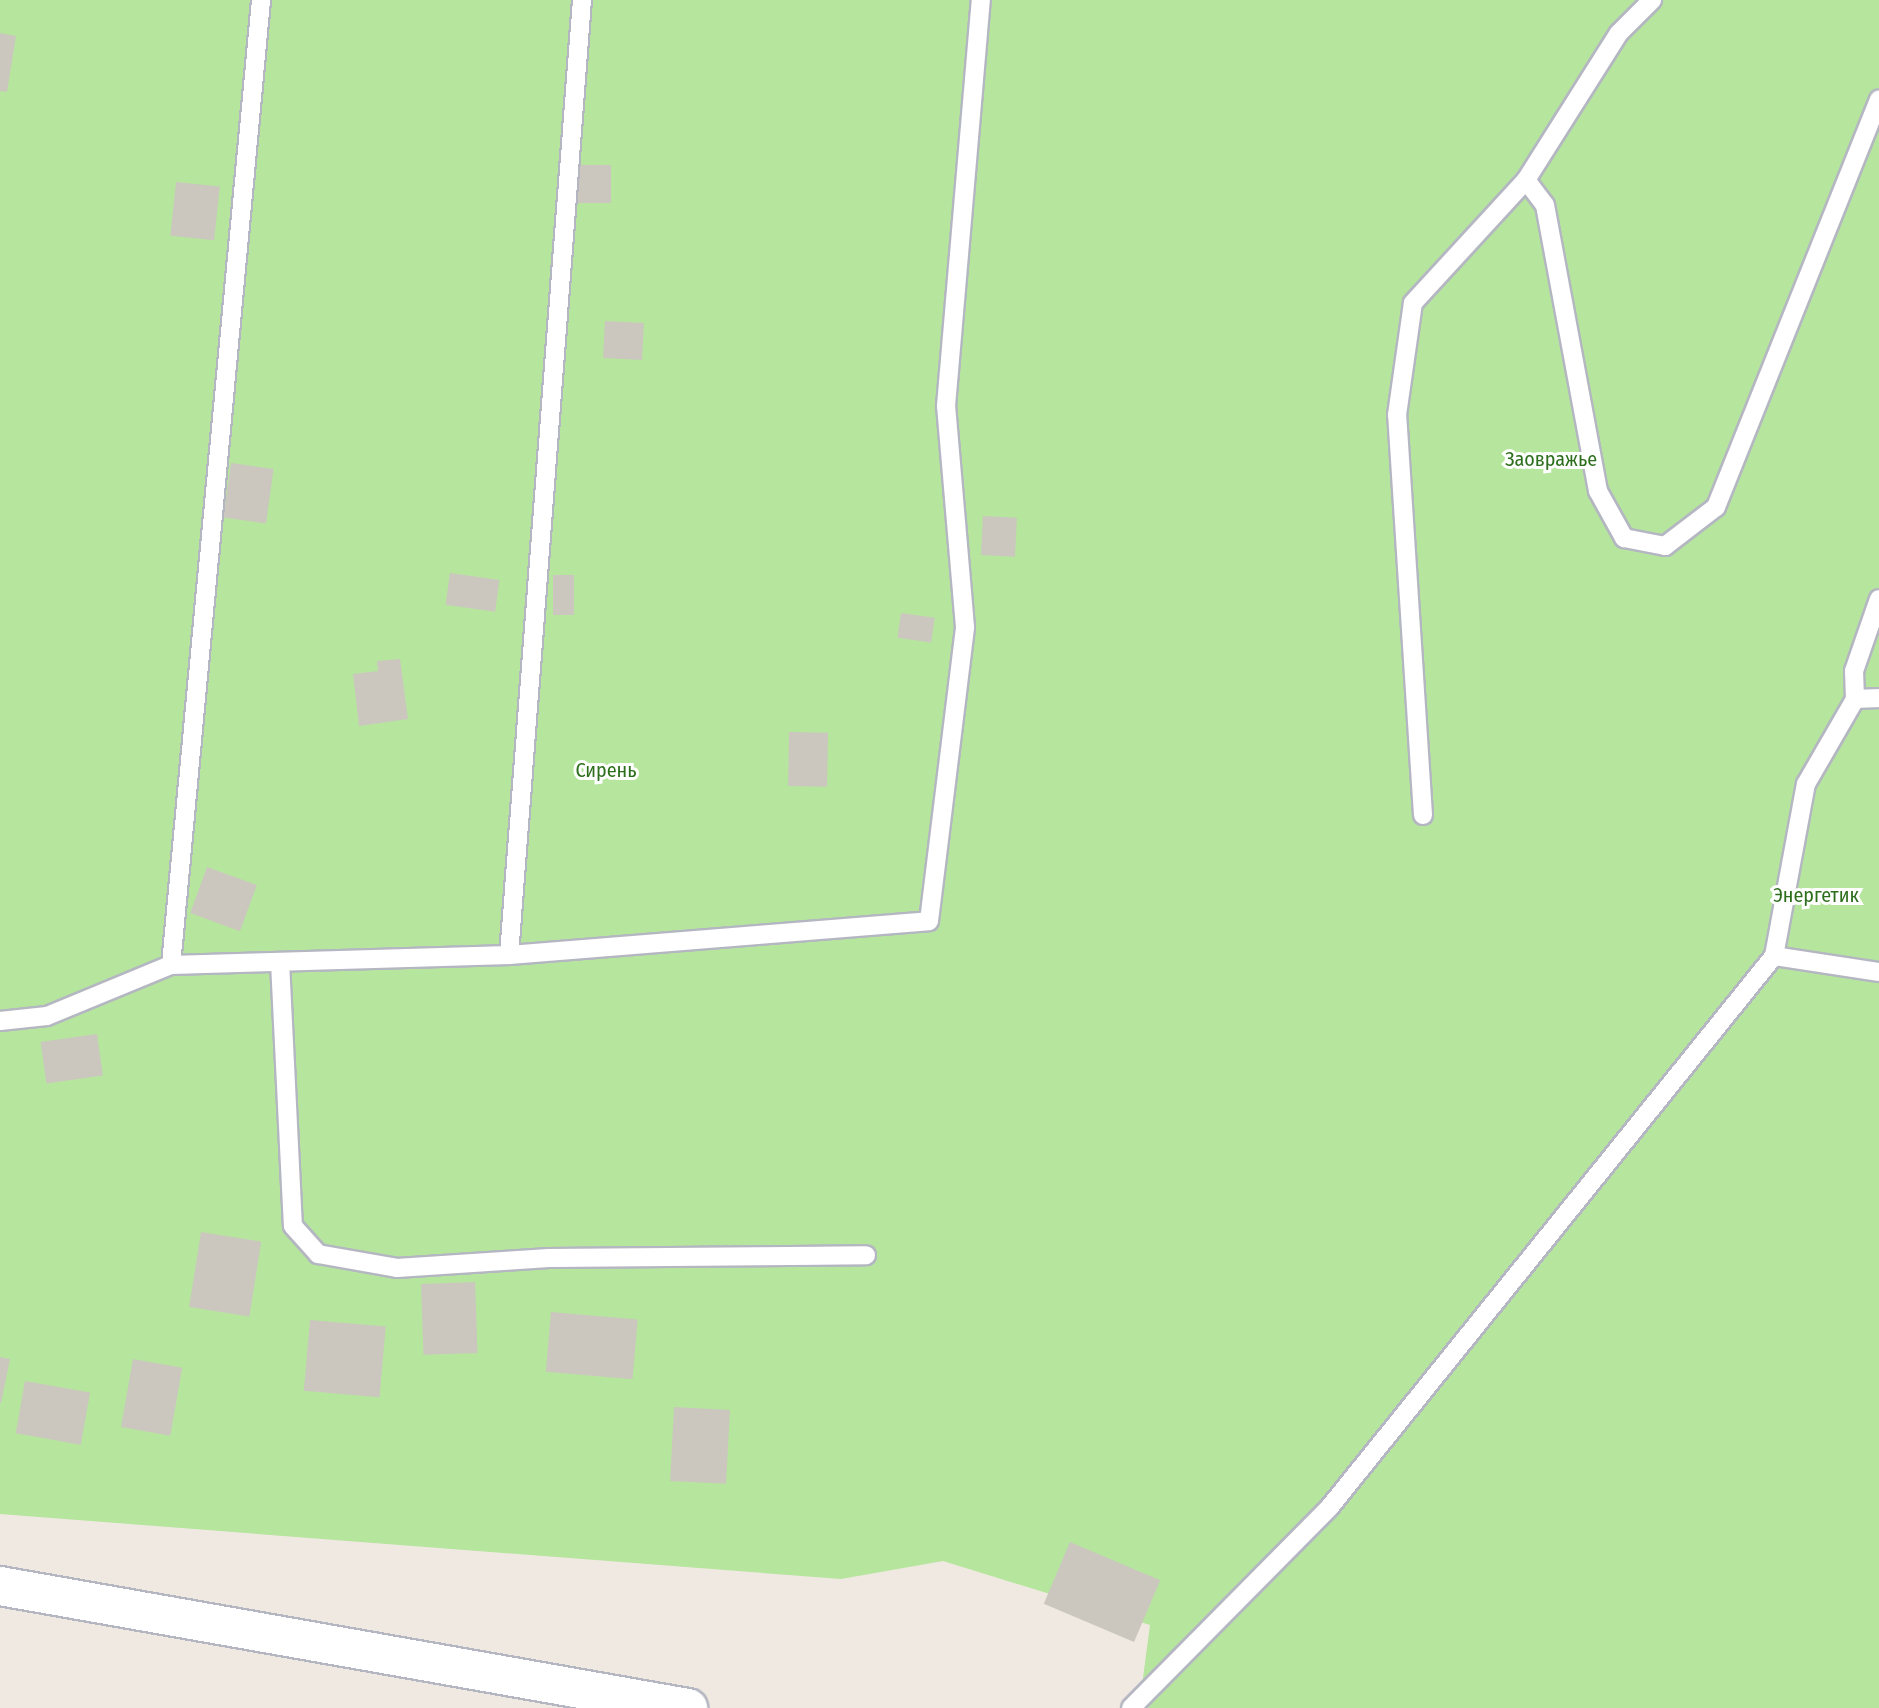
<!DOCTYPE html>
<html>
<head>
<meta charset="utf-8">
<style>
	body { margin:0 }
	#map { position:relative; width:1879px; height:1708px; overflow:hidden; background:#efe9e1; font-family:"Fira Sans Condensed",sans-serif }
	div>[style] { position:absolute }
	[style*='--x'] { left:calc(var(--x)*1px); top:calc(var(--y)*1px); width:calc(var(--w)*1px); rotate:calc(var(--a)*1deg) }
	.green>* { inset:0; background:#b6e59e }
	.building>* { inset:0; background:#cbc7bf; transform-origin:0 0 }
	.roads { filter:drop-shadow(2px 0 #b4b7c1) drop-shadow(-2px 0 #b4b7c1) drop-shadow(0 2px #b4b7c1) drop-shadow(0 -2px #b4b7c1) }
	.lane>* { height:18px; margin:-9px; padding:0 9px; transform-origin:9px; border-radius:9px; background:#fff }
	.street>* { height:38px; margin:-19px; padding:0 19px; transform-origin:19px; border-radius:19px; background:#fff }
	span { translate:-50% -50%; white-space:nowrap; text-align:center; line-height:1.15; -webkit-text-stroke:6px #fff; paint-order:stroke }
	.park-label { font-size:20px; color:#2c6e1b }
</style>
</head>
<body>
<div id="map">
	<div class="green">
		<div style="clip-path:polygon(0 0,1879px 0,1879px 1708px,1139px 1708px,1150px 1625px,943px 1561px,841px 1579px,0 1514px)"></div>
	</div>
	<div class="building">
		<div style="clip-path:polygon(0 33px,16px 36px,7px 92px,0 91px)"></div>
		<div style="left:576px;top:165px;width:35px;height:38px"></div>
		<div style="left:176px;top:182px;width:44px;height:54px;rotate:6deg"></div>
		<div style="left:605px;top:321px;width:39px;height:37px;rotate:3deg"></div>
		<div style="left:231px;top:463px;width:43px;height:55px;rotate:8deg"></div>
		<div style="left:983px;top:516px;width:34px;height:39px;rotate:3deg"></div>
		<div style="left:450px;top:573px;width:50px;height:32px;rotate:8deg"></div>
		<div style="left:553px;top:575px;width:21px;height:40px"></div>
		<div style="left:901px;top:613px;width:34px;height:25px;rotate:8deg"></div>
		<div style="clip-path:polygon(400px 659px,408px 719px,359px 726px,353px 674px,378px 671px,377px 661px)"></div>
		<div style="left:789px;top:732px;width:39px;height:54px;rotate:1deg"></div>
		<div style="left:207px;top:867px;width:53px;height:49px;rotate:20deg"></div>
		<div style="left:97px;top:1034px;width:42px;height:57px;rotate:82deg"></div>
		<div style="left:201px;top:1232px;width:61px;height:76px;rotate:9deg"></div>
		<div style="left:475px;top:1282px;width:71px;height:54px;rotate:88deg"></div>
		<div style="left:551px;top:1312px;width:87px;height:60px;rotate:5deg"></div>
		<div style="left:310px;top:1320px;width:76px;height:71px;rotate:5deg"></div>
		<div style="clip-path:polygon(0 1357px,10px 1359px,1px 1403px,0 1403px)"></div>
		<div style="left:133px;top:1359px;width:50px;height:69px;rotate:10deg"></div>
		<div style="left:25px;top:1381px;width:66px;height:53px;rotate:10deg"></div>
		<div style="left:674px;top:1407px;width:56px;height:74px;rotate:3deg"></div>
		<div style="left:1070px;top:1542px;width:98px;height:67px;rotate:23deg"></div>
	</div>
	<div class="roads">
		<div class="lane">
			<div style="--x:1526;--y:180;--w:31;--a:53"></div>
			<div style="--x:1545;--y:205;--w:291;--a:79.5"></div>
			<div style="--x:1598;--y:491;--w:54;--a:61"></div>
			<div style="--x:1624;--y:538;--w:42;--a:11"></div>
			<div style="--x:1665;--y:546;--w:64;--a:-37.4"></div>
			<div style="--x:1716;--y:507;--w:439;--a:-68.2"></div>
			<div style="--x:1855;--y:699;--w:24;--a:-2"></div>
			<div style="--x:1423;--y:815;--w:401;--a:-93.7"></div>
			<div style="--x:1397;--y:415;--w:113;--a:-81.9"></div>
			<div style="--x:1413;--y:303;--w:167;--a:-47.4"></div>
			<div style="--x:1526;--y:180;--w:174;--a:-57.7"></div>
			<div style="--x:1619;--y:33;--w:47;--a:-45"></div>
			<div style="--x:509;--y:955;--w:958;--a:-85.63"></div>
			<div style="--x:1774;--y:956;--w:106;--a:8.7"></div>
			<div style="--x:280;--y:962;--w:264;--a:87.2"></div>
			<div style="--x:293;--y:1226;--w:38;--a:48"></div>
			<div style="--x:318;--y:1254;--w:80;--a:10"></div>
			<div style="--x:397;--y:1268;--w:152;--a:-3.8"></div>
			<div style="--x:549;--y:1258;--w:317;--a:-0.5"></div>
			<div style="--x:171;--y:965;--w:969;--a:-84.67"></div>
			<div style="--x:0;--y:1021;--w:47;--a:-6.1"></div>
			<div style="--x:47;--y:1016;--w:134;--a:-22.4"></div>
			<div style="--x:171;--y:965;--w:338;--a:-1.7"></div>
			<div style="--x:509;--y:955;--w:421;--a:-4.6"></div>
			<div style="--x:929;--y:921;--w:296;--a:-83"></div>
			<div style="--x:965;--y:627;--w:222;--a:-94.9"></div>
			<div style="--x:946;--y:406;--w:408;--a:-85.1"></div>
			<div style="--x:1131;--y:1708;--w:281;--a:-45.3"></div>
			<div style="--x:1329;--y:1508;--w:709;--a:-51.13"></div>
			<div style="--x:1774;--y:956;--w:175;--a:-79.5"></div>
			<div style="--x:1806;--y:784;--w:98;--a:-60"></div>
			<div style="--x:1855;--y:699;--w:28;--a:-92"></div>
			<div style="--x:1854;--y:671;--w:76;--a:-70.9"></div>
		</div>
		<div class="street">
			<div style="--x:0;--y:1586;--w:699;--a:10.06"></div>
		</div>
	</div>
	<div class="park-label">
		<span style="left:1551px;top:459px">Заовражье</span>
		<span style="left:606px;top:770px">Сирень</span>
		<span style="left:1816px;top:895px">Энергетик</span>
	</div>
</div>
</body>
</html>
